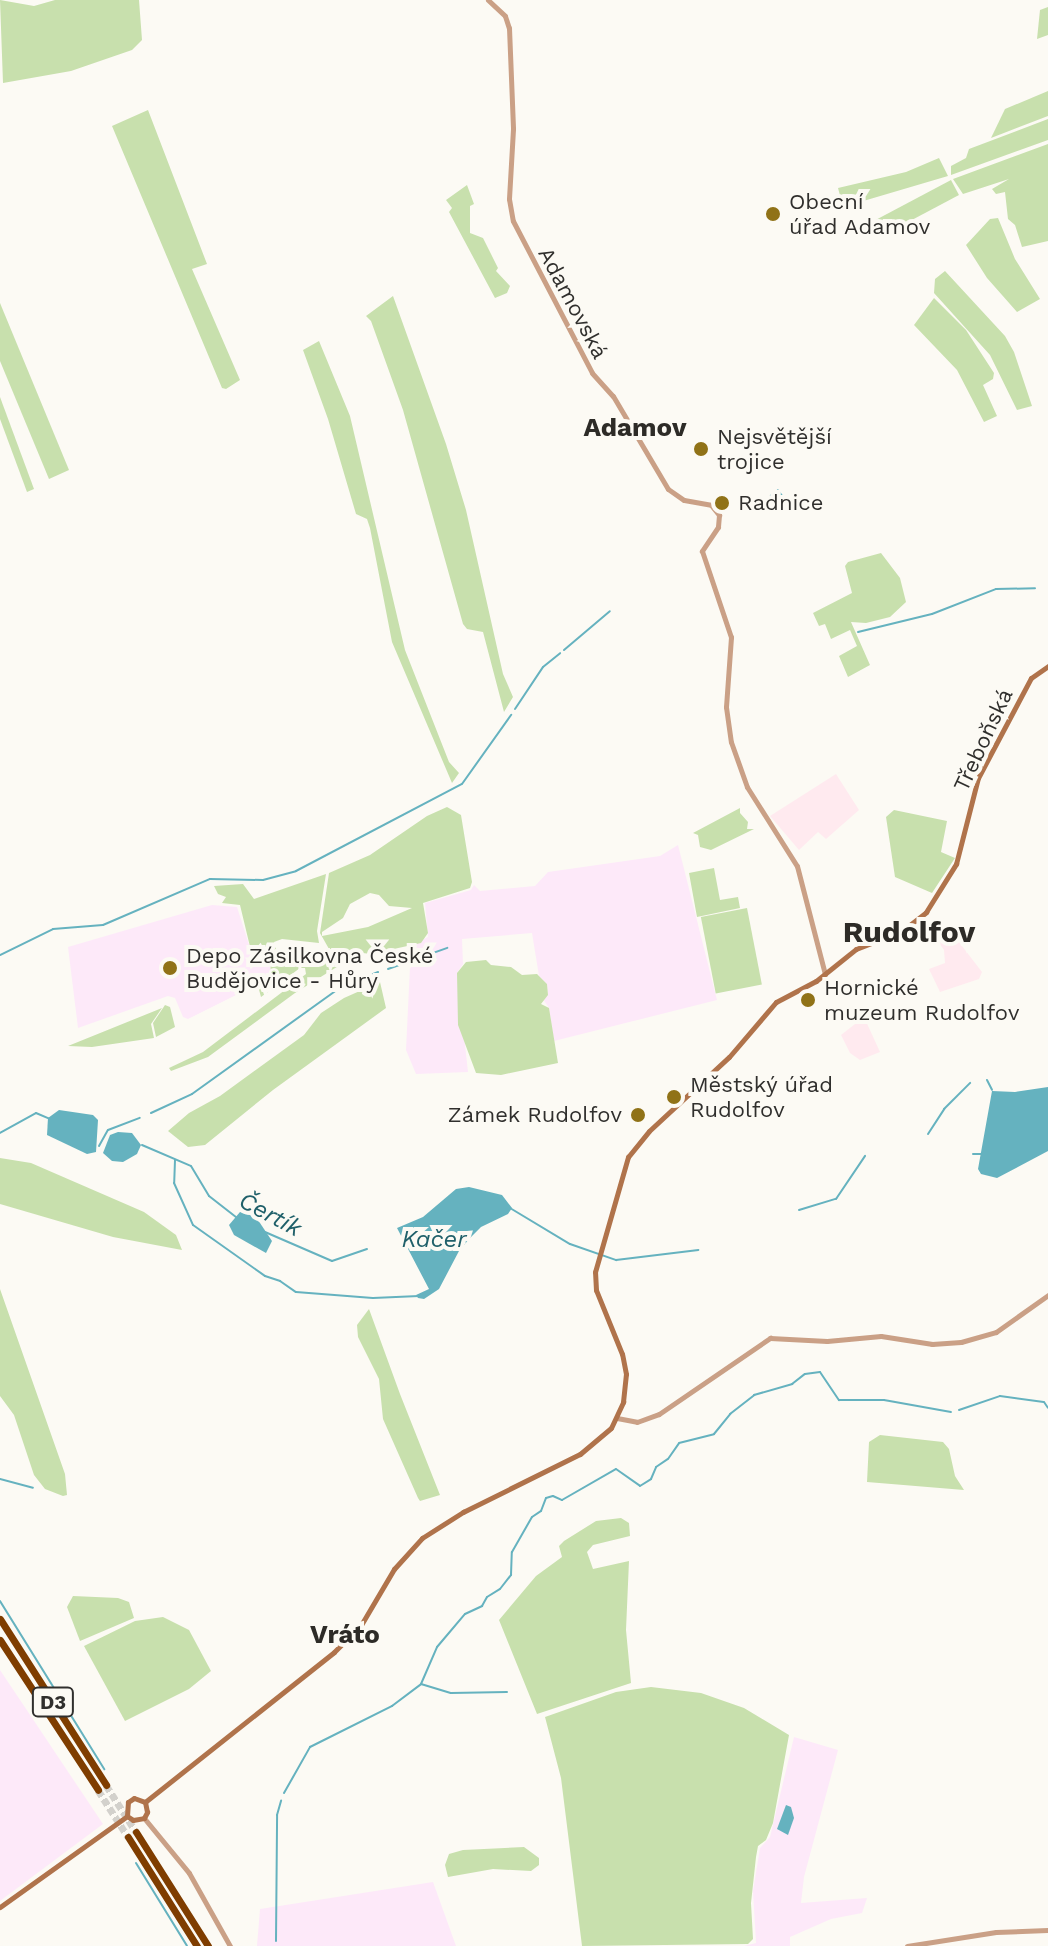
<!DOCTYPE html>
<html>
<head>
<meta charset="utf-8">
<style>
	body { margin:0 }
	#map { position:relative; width:1048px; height:1946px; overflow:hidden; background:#fcfaf4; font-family:"Work Sans",sans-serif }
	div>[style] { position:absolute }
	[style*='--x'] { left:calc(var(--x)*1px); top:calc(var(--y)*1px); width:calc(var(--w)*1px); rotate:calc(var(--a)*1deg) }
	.industrial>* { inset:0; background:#fde9f9 }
	.education>* { inset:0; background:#ffeaef }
	.green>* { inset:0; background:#c8e0ad; transform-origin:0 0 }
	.water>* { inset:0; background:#65b2bf; transform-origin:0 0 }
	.stream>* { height:2px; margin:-1px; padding:0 1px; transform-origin:1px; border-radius:1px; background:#65b2bf }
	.motorway-tunnel>* { height:7px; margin-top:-3.5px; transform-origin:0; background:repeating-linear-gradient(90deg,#d3d1cc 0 7px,transparent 0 10.5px) }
	.tertiary>* { height:5px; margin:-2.5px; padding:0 2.5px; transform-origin:2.5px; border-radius:2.5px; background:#caa086 }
	.secondary>* { height:5px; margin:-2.5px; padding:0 2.5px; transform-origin:2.5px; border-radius:2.5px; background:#b0734b }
	.motorway>* { height:7px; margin:-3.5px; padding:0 3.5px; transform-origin:3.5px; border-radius:3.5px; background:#7f3d00 }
	.dots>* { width:22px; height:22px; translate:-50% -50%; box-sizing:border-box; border:4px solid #fcfaf4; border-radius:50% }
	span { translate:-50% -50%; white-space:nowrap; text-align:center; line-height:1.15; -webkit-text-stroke:8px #fcfaf4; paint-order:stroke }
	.shield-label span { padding:2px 6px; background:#fcfaf4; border:2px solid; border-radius:6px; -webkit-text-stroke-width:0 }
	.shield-label { font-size:20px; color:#302f2d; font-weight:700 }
	.poi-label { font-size:22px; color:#302f2d }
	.left { translate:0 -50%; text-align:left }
	.right { translate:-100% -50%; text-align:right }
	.street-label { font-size:22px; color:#302f2d }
	.water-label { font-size:24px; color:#20606a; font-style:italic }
	.quarter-label { font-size:26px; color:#2d2b27; font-weight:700 }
	.district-label { font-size:30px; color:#2d2b27; font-weight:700 }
</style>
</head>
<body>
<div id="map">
	<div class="industrial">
		<div style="clip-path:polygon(678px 845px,717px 1000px,554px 1041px,549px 1008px,543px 999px,548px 995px,547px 984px,539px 976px,532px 933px,462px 939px,463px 964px,457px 973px,468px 1072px,416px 1074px,406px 1050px,411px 946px,428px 937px,425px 903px,471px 890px,474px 885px,480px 891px,535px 886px,548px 872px,660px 856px)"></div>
		<div style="clip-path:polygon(212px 905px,237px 907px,252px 954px,256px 957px,271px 952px,271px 973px,262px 982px,188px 1019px,183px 1017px,175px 998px,168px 996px,78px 1028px,68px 947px)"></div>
		<div style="clip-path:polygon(0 1670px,103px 1824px,0 1901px)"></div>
		<div style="clip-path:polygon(794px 1737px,838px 1750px,804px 1877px,801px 1903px,867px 1898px,862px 1913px,831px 1919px,790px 1937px,790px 1946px,744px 1946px,756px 1943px,753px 1891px,760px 1848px,770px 1837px)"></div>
		<div style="clip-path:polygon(433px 1882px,456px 1946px,257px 1946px,260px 1909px)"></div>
	</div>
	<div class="education">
		<div style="clip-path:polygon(836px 774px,859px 810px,826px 839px,818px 832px,799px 850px,770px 816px)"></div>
		<div style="clip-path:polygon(952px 933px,982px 972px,979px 979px,940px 992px,929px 969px,945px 963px,944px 950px,939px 943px)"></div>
		<div style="clip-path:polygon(864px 1017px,880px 1052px,860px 1060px,850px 1053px,841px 1035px)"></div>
	</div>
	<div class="green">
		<div style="clip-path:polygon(0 0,34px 6px,55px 0,139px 0,142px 40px,132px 50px,71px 71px,3px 83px)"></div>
		<div style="clip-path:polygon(1048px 7px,1048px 35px,1037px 39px,1040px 10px)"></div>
		<div style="clip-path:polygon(1048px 91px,1048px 116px,991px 138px,1005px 109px)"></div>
		<div style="clip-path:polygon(148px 110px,207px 264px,192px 269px,240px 380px,226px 389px,222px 388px,112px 126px)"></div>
		<div style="clip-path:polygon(1048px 119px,1048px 140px,951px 175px,951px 166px,966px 158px,969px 149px)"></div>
		<div style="clip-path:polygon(1048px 144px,1048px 241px,1022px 247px,1015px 225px,1008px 219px,1005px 192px,996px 194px,992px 189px,1009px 179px,963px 194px,953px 179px)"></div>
		<div style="clip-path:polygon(939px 158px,948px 176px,843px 207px,838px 188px,906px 172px)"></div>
		<div style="left:951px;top:180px;width:17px;height:87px;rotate:62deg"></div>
		<div style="clip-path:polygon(467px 185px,474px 204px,470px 206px,470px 233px,483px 238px,498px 268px,496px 271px,510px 286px,507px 293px,495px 298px,449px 212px,452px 208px,446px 200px)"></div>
		<div style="clip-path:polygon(998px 218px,1015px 259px,1040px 299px,1017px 312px,987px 278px,966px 245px,990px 219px)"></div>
		<div style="clip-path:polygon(945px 271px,1005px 336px,1014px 352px,1032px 406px,1017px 410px,990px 355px,934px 293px,935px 279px)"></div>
		<div style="clip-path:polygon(393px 296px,446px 444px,466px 510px,503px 674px,513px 697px,504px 712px,483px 632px,467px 629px,463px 624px,403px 410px,371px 321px,366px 316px)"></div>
		<div style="clip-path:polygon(934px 298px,966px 330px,994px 373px,993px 379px,983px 385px,997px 416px,984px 422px,957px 370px,914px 325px)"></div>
		<div style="clip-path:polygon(0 303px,69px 470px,49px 479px,0 361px)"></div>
		<div style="clip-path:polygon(319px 341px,350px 416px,405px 650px,449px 762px,459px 773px,452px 783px,392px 642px,370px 528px,367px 519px,356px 514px,328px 419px,303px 350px)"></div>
		<div style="clip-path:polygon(0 397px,34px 489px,27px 492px,0 419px)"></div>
		<div style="clip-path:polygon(881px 553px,900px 578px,906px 602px,890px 617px,866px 623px,851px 622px,870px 665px,848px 677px,839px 656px,857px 646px,850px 630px,831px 639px,825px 624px,819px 626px,813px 613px,852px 593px,845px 566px,848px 562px)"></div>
		<div style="clip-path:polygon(evenodd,447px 807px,461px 815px,472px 882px,470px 888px,423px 903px,428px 933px,421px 943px,371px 954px,329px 949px,320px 933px,329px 873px,370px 855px,427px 816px,447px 807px,370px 893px,379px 895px,389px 906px,412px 908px,368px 927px,322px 936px,322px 932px,343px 918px,350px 904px,370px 893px)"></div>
		<div style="clip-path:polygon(740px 808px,740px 813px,748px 822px,747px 829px,754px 829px,711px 850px,700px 847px,698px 835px,693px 833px)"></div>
		<div style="clip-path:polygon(894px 810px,947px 821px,941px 852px,955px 858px,932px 893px,895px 877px,886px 817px)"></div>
		<div style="clip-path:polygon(714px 868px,720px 900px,738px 897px,740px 908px,697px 917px,689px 873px)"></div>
		<div style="clip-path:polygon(326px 874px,317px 931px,319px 943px,282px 939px,274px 942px,276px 949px,252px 955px,240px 905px,222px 903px,226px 897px,218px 894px,214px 886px,243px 884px,254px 899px)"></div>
		<div style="left:747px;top:908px;width:78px;height:47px;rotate:79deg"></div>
		<div style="clip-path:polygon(301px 953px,335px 954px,337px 961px,344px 956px,348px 960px,295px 993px,208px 1057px,171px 1071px,169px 1068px,203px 1052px,306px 974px,305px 968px,300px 968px,261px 997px,258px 986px,271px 973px,270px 960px)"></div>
		<div style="clip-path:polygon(486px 960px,491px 965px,511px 967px,522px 975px,537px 974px,547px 984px,548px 995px,541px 1004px,549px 1008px,558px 1063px,501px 1075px,476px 1073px,458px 1025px,457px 973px,466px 962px)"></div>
		<div style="clip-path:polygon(380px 982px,386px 1008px,273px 1090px,205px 1145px,188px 1147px,168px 1131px,189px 1113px,220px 1096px,304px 1035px,321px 1013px,344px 998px)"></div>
		<div style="clip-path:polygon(165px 1005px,170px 1007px,175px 1027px,156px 1037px,153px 1023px)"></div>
		<div style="clip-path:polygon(162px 1008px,151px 1024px,154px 1038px,92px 1047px,68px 1046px)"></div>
		<div style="clip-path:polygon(0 1158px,31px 1163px,144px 1212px,176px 1235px,182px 1250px,113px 1237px,0 1204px)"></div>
		<div style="clip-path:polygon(0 1289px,65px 1474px,67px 1495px,63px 1496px,45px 1489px,34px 1475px,14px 1415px,0 1396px)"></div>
		<div style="clip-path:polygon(369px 1309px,400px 1394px,440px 1495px,420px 1501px,418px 1498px,383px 1419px,379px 1379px,358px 1337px,357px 1325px)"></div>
		<div style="clip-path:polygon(880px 1435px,943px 1442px,949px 1449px,955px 1476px,964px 1490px,867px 1482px,869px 1442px)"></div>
		<div style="clip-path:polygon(621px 1518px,629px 1523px,630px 1536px,593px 1545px,587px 1552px,593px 1569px,629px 1561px,626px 1630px,631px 1683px,537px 1714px,499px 1620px,536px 1576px,562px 1557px,559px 1546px,564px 1541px,596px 1521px)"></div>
		<div style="clip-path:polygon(73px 1596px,118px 1598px,129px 1602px,134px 1618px,80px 1641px,67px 1607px)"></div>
		<div style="clip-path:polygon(163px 1617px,189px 1630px,211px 1671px,189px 1689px,125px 1721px,84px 1646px,135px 1621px)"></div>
		<div style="clip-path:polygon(651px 1687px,701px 1693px,744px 1708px,789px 1735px,773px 1823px,766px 1840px,758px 1846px,756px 1857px,751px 1903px,753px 1939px,748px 1944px,582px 1946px,561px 1778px,545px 1717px,616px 1692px)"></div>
		<div style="clip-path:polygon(524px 1847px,539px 1858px,539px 1865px,531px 1871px,493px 1869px,448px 1877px,445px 1865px,449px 1854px,463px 1850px)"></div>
	</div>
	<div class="water">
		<div style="left:778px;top:489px;width:11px;height:25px;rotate:52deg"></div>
		<div style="clip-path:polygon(1048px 1087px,1048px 1151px,997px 1178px,981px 1174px,978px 1169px,992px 1091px,1015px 1092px)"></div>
		<div style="clip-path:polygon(59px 1110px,93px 1115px,98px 1120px,96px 1152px,87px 1154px,47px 1135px,48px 1118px)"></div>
		<div style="clip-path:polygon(118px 1132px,132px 1133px,141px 1145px,137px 1154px,123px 1162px,112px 1161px,103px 1153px,110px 1135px)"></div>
		<div style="clip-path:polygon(469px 1187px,502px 1195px,512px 1208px,508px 1214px,481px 1227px,470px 1238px,459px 1251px,439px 1289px,424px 1299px,418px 1298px,416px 1295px,429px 1289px,397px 1228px,423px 1217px,456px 1189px)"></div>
		<div style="clip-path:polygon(240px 1212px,256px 1217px,272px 1241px,266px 1253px,234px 1235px,229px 1225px)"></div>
		<div style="clip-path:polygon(786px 1805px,791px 1807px,794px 1818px,788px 1835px,777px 1829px)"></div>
	</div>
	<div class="stream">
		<div style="--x:858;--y:632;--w:76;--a:-13.7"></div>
		<div style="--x:932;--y:614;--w:69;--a:-21.3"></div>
		<div style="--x:996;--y:589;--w:39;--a:-1"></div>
		<div style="--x:564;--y:650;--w:60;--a:-40.3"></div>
		<div style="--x:515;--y:709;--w:50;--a:-56.3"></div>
		<div style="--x:543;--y:667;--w:22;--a:-39"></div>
		<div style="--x:0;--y:955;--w:59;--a:-26.1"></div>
		<div style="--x:53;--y:929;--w:50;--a:-4.6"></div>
		<div style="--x:103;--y:925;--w:116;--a:-23.3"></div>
		<div style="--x:210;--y:879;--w:53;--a:1.1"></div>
		<div style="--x:263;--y:880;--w:34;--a:-15"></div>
		<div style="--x:296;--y:871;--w:187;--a:-27.7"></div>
		<div style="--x:462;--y:784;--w:85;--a:-54.6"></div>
		<div style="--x:388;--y:969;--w:63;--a:-19.6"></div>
		<div style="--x:987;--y:1080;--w:11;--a:63"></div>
		<div style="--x:151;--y:1113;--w:45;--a:-24.9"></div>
		<div style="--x:192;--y:1094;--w:183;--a:-35.7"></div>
		<div style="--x:341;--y:987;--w:40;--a:-22"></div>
		<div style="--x:0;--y:1133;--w:41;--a:-29.1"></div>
		<div style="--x:36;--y:1113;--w:15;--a:23"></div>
		<div style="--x:928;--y:1134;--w:30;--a:-57"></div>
		<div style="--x:944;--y:1109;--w:37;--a:-45"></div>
		<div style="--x:142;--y:1145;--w:53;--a:23.2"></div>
		<div style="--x:191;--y:1166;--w:35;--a:59"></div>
		<div style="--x:209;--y:1196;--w:37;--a:38"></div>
		<div style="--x:99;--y:1146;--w:18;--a:-61"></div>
		<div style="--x:108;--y:1130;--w:34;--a:-21"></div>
		<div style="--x:973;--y:1154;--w:9;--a:0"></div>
		<div style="--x:175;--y:1160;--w:23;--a:92"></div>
		<div style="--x:174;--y:1183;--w:46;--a:65.7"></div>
		<div style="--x:193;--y:1225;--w:88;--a:35.3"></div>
		<div style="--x:265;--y:1276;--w:16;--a:18"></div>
		<div style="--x:280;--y:1281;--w:19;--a:35"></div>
		<div style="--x:296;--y:1292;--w:77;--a:4.5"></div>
		<div style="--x:373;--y:1298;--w:46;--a:-2.5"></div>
		<div style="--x:510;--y:1208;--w:70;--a:31"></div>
		<div style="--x:570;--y:1244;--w:49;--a:19.2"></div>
		<div style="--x:616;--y:1260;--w:83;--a:-7"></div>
		<div style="--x:799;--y:1210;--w:39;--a:-17"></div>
		<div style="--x:836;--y:1199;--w:52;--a:-56"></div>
		<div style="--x:265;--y:1232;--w:73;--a:23.4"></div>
		<div style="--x:332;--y:1261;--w:37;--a:-19"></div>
		<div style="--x:959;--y:1410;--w:43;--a:-18.9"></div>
		<div style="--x:1000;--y:1396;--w:44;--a:7.8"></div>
		<div style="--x:1044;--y:1402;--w:7;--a:56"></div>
		<div style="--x:0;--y:1479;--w:34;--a:15"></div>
		<div style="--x:0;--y:1601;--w:198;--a:58.2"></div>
		<div style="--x:421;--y:1684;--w:31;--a:17"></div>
		<div style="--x:451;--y:1693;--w:56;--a:-1"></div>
		<div style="--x:284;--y:1793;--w:53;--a:-60.5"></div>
		<div style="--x:310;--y:1747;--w:92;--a:-26.6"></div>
		<div style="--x:392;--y:1706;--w:36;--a:-37"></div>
		<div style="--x:421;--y:1684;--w:40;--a:-66.6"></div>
		<div style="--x:437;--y:1647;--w:43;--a:-49.7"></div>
		<div style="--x:465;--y:1614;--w:19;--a:-25"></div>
		<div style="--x:482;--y:1606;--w:10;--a:-61"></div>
		<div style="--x:487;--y:1597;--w:15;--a:-32"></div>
		<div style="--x:500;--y:1589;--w:18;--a:-52"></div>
		<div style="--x:511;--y:1575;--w:23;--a:-88"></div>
		<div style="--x:512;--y:1552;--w:40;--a:-60.3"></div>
		<div style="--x:532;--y:1517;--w:11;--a:-34"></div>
		<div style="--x:541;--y:1511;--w:14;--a:-69"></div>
		<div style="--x:546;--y:1498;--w:7;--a:-16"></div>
		<div style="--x:553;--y:1496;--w:10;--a:24"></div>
		<div style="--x:562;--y:1500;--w:62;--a:-29.9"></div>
		<div style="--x:616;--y:1469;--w:29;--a:35"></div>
		<div style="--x:640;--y:1486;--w:13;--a:-32"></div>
		<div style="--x:651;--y:1479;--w:13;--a:-67"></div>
		<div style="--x:656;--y:1467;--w:14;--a:-34"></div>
		<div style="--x:668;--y:1459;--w:19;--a:-55"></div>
		<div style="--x:679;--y:1443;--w:36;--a:-14"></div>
		<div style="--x:714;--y:1434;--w:26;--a:-51"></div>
		<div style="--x:730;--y:1414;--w:31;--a:-38"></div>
		<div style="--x:754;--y:1395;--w:40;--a:-16"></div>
		<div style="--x:792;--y:1384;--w:16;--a:-38"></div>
		<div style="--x:805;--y:1374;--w:15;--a:-8"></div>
		<div style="--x:820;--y:1372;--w:34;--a:56"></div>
		<div style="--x:839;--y:1400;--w:45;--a:0"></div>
		<div style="--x:884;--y:1400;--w:68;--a:10.2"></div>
		<div style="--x:136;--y:1863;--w:97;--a:58.4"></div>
		<div style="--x:276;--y:1941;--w:126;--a:-89.5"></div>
		<div style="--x:277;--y:1815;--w:15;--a:-74"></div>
	</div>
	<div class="motorway-tunnel">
		<div style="--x:106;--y:1785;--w:56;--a:57.4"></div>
		<div style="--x:98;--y:1790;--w:56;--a:57.4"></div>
	</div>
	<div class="tertiary">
		<div style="--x:488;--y:0;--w:23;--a:43"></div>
		<div style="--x:505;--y:16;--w:13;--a:72"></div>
		<div style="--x:509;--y:28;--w:101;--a:87.7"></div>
		<div style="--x:513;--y:129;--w:70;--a:93.3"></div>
		<div style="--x:509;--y:199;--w:22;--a:80"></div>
		<div style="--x:513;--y:221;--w:171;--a:62.5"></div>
		<div style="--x:592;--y:373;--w:31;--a:48"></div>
		<div style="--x:613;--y:396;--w:108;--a:59.4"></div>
		<div style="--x:668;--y:489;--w:19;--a:35"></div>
		<div style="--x:684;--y:500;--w:27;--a:10"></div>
		<div style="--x:711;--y:505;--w:13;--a:51"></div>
		<div style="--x:719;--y:515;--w:12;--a:95"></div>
		<div style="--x:718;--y:527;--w:29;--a:124"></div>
		<div style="--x:702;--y:551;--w:91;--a:71.4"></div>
		<div style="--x:731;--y:637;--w:70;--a:94.1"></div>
		<div style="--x:726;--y:707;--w:35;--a:82"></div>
		<div style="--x:731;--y:742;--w:48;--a:70.4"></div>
		<div style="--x:747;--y:787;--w:93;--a:57.7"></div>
		<div style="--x:797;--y:866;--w:112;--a:75.5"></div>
		<div style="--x:617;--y:1418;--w:20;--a:11"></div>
		<div style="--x:637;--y:1422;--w:23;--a:-20"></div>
		<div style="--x:659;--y:1414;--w:135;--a:-34.4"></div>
		<div style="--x:770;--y:1338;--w:57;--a:3"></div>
		<div style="--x:827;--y:1341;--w:54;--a:-5.3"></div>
		<div style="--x:881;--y:1336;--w:52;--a:8.9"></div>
		<div style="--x:932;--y:1344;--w:29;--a:-4"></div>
		<div style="--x:961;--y:1342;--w:36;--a:-16"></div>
		<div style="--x:996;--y:1332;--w:64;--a:-35.4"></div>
		<div style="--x:144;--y:1818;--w:71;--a:50.7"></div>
		<div style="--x:189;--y:1873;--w:84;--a:60.7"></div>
		<div style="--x:907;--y:1946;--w:90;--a:-8.9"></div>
		<div style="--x:996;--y:1932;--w:52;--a:-2.2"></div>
	</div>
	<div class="secondary">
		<div style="--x:145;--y:1802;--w:241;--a:-38.4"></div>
		<div style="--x:334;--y:1652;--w:38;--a:-45"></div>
		<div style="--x:361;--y:1625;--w:65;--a:-59.5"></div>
		<div style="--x:394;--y:1569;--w:42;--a:-47.9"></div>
		<div style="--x:422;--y:1538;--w:49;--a:-32.4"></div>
		<div style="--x:463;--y:1512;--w:131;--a:-26.4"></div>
		<div style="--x:580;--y:1454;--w:40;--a:-40"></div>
		<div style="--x:611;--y:1428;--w:29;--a:-65"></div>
		<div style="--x:623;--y:1402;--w:28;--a:-84"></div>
		<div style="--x:626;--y:1374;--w:20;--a:-101"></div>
		<div style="--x:622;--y:1354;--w:69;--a:-112.1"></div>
		<div style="--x:596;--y:1290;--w:18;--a:-93"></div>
		<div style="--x:595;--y:1272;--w:120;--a:-74"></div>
		<div style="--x:628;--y:1157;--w:33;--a:-51"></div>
		<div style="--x:649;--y:1131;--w:109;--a:-42.8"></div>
		<div style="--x:729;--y:1057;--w:72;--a:-49.5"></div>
		<div style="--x:776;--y:1002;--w:45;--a:-27.7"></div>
		<div style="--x:816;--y:981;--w:51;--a:-38.7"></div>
		<div style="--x:856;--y:949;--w:49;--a:-21.4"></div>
		<div style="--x:902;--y:931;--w:31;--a:-38"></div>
		<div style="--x:926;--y:912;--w:57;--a:-58"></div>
		<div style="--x:956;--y:864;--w:89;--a:-75.7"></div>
		<div style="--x:978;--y:778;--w:113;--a:-62.1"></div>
		<div style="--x:1031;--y:678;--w:21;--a:-35"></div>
		<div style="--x:127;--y:1816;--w:7;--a:34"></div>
		<div style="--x:133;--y:1820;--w:11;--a:-10"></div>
		<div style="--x:144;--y:1818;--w:7;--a:-63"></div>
		<div style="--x:147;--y:1812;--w:10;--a:-101"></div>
		<div style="--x:127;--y:1816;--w:14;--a:-86"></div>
		<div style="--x:128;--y:1802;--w:7;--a:-34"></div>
		<div style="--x:134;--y:1798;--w:12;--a:20"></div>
		<div style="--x:0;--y:1907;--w:156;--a:-35.6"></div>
	</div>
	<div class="motorway">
		<div style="--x:0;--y:1619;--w:197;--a:57.4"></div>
		<div style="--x:0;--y:1640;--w:179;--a:56.8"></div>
		<div style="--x:136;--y:1832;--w:135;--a:57.7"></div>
		<div style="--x:128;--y:1837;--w:129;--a:57.7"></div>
	</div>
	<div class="dots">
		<div style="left:773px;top:214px;background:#907217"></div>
		<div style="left:701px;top:449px;background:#907217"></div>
		<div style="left:722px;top:503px;background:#907217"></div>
		<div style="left:170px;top:968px;background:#907217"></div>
		<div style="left:808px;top:1000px;background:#907217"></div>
		<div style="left:674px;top:1097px;background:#907217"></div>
		<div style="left:638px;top:1115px;background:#907217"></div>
	</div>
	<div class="shield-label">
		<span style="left:53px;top:1702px">D3</span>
	</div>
	<div class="poi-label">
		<span class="left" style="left:789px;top:214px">Obecní<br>úřad Adamov</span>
		<span class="left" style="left:717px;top:449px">Nejsvětější<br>trojice</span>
		<span class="left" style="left:738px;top:503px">Radnice</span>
		<span class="left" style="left:186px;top:968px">Depo Zásilkovna České<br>Budějovice - Hůry</span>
		<span class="left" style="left:824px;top:1000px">Hornické<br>muzeum Rudolfov</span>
		<span class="left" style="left:690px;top:1097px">Městský úřad<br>Rudolfov</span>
		<span class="right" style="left:622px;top:1115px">Zámek Rudolfov</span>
	</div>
	<div class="street-label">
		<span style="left:573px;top:303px;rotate:62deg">Adamovská</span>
		<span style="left:983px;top:740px;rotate:-65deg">Třeboňská</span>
	</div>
	<div class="water-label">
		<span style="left:270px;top:1215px;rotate:28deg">Čertík</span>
		<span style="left:434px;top:1240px">Kačer</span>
	</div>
	<div class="quarter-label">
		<span style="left:635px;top:428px">Adamov</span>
		<span style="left:345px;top:1635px">Vráto</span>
	</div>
	<div class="district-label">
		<span style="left:909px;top:932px">Rudolfov</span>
	</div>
</div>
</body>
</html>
